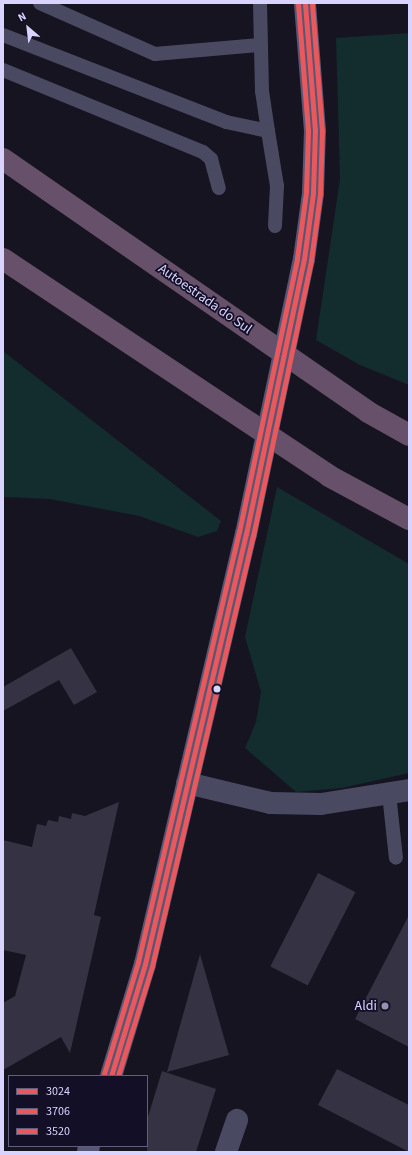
<!DOCTYPE html>
<html>
<head>
<meta charset="utf-8">
<style>
	body { margin:0 }
	#map { position:relative; width:412px; height:1155px; overflow:hidden; background:#161421; font-family:"Source Sans 3",sans-serif }
	div>[style] { position:absolute }
	[style*='--x'] { left:calc(var(--x)*1px); top:calc(var(--y)*1px); width:calc(var(--w)*1px); rotate:calc(var(--a)*1deg) }
	.green>* { inset:0; background:#132c2d }
	.building>* { inset:0; background:#343243; transform-origin:0 0 }
	.lane>* { height:14px; margin:-7px; padding:0 7px; transform-origin:7px; border-radius:7px; background:#4a4962 }
	.street>* { height:22px; margin:-11px; padding:0 11px; transform-origin:11px; border-radius:11px; background:#4a4962 }
	.secondary>* { height:22px; margin:-11px; padding:0 11px; transform-origin:11px; border-radius:11px; background:#575674 }
	.highway>* { height:22px; margin:-11px; padding:0 11px; transform-origin:11px; border-radius:11px; background:#67516a }
	.secondary-bridge>* { height:22px; margin:-11px; padding:0 11px; transform-origin:11px; border-radius:11px; background:#575674 }
	.bus-1>* { height:5px; margin:-2.5px; padding:0 2.5px; transform-origin:2.5px; border-radius:2.5px; background:#e8585d }
	.bus-2>* { height:5px; margin:-2.5px; padding:0 2.5px; transform-origin:2.5px; border-radius:2.5px; background:#e8585d }
	.bus-3>* { height:5px; margin:-2.5px; padding:0 2.5px; transform-origin:2.5px; border-radius:2.5px; background:#e8585d }
	.dots>* { width:11px; height:11px; translate:-50% -50%; box-sizing:border-box; border:2px solid #130f26; border-radius:50% }
	span { translate:-50% -50%; white-space:nowrap; text-align:center; line-height:1.15; -webkit-text-stroke:3.5px #130f26; paint-order:stroke }
	.street-label { font-size:14px; color:#d9d4ff }
	.poi-label { font-size:14px; color:#d9d4ff }
	.right { translate:-100% -50%; text-align:right }
	.frame { position:absolute; inset:0; border:4px solid #d9d4ff; pointer-events:none }
	.legend { position:absolute; left:8px; top:1075px; width:140px; height:72px; box-sizing:border-box; background:#130f26; border:1px solid #625e7d; margin:0; padding:5px 7px; list-style:none; font-size:12px; color:#d9d4ff }
	.legend li { display:flex; align-items:center; gap:8px; height:20px }
	.legend b { width:20px; border:1px solid #625e7d }
	.north { position:absolute; left:8px; top:8px; width:40px; height:40px; -webkit-text-stroke:3px #130f26; paint-order:stroke; rotate:332deg; font-size:11px; font-weight:700; line-height:16px; text-align:center; color:#d9d4ff }
	.north::after { content:''; display:block; margin:auto; width:14px; height:18px; background:#d9d4ff; clip-path:polygon(50% 0,100% 100%,50% 72%,0 100%) }
</style>
</head>
<body>
<div id="map">
	<div class="green">
		<div style="clip-path:polygon(409px 33px,409px 385px,360px 365px,316px 340px,340px 179px,336px 38px)"></div>
		<div style="clip-path:polygon(3px 351px,221px 521px,217px 531px,198px 537px,139px 516px,50px 499px,3px 497px)"></div>
		<div style="clip-path:polygon(277px 487px,409px 564px,409px 773px,342px 788px,296px 792px,245px 748px,256px 722px,261px 692px,245px 637px)"></div>
	</div>
	<div class="building">
		<div style="clip-path:polygon(71px 648px,97px 692px,74px 705px,59px 680px,3px 711px,3px 687px)"></div>
		<div style="clip-path:polygon(119px 802px,94px 915px,101px 917px,70px 1053px,61px 1037px,3px 1070px,3px 1003px,15px 996px,26px 955px,3px 950px,3px 840px,32px 847px,37px 824px,46px 826px,48px 820px,58px 822px,59px 816px,71px 819px,72px 813px,85px 816px)"></div>
		<div style="left:318px;top:873px;width:42px;height:105px;rotate:27deg"></div>
		<div style="clip-path:polygon(409px 915px,409px 1047px,355px 1019px)"></div>
		<div style="clip-path:polygon(200px 954px,229px 1055px,167px 1072px)"></div>
		<div style="clip-path:polygon(337px 1069px,409px 1105px,409px 1152px,318px 1105px)"></div>
		<div style="clip-path:polygon(162px 1071px,216px 1089px,196px 1152px,147px 1152px,147px 1120px)"></div>
	</div>
	<div class="lane">
		<div style="--x:40;--y:3;--w:126;--a:23.9"></div>
		<div style="--x:155;--y:54;--w:106;--a:-4.9"></div>
		<div style="--x:260;--y:3;--w:88;--a:88.7"></div>
		<div style="--x:262;--y:91;--w:40;--a:81.5"></div>
		<div style="--x:3;--y:35;--w:239;--a:21.3"></div>
		<div style="--x:226;--y:122;--w:43;--a:12.1"></div>
		<div style="--x:268;--y:131;--w:56;--a:80.7"></div>
		<div style="--x:277;--y:186;--w:40;--a:92.9"></div>
		<div style="--x:3;--y:70;--w:216;--a:22.3"></div>
		<div style="--x:203;--y:152;--w:11;--a:41"></div>
		<div style="--x:211;--y:159;--w:30;--a:75"></div>
		<div style="--x:389;--y:794;--w:64;--a:83.8"></div>
	</div>
	<div class="street">
		<div style="--x:187;--y:783;--w:86;--a:13.4"></div>
		<div style="--x:271;--y:803;--w:50;--a:1.1"></div>
		<div style="--x:321;--y:804;--w:89;--a:-9"></div>
		<div style="--x:226;--y:1152;--w:34;--a:-71"></div>
	</div>
	<div class="secondary">
		<div style="--x:304;--y:259;--w:67;--a:-82.2"></div>
		<div style="--x:313;--y:193;--w:62;--a:-88.2"></div>
		<div style="--x:315;--y:131;--w:128;--a:-94.5"></div>
		<div style="--x:111;--y:1076;--w:117;--a:-73.1"></div>
		<div style="--x:145;--y:964;--w:442;--a:-76.8"></div>
		<div style="--x:88;--y:1152;--w:6;--a:-81"></div>
	</div>
	<div class="highway">
		<div style="--x:3;--y:159;--w:444;--a:34.7"></div>
		<div style="--x:368;--y:412;--w:47;--a:29.3"></div>
		<div style="--x:3;--y:259;--w:392;--a:33.6"></div>
		<div style="--x:329;--y:476;--w:91;--a:28.3"></div>
	</div>
	<div class="secondary-bridge">
		<div style="--x:246;--y:534;--w:281;--a:-78.1"></div>
	</div>
	<div class="bus-1">
		<div style="--x:111;--y:1076;--w:117;--a:-73.1"></div>
		<div style="--x:145;--y:964;--w:442;--a:-76.8"></div>
		<div style="--x:246;--y:534;--w:281;--a:-78.1"></div>
		<div style="--x:304;--y:259;--w:67;--a:-82.2"></div>
		<div style="--x:313;--y:193;--w:62;--a:-88.2"></div>
		<div style="--x:315;--y:131;--w:128;--a:-94.5"></div>
	</div>
	<div class="bus-2">
		<div style="--x:118;--y:1076;--w:115;--a:-72.8"></div>
		<div style="--x:152;--y:966;--w:442;--a:-76.8"></div>
		<div style="--x:253;--y:536;--w:282;--a:-78.1"></div>
		<div style="--x:311;--y:260;--w:67;--a:-82.2"></div>
		<div style="--x:320;--y:194;--w:63;--a:-88.2"></div>
		<div style="--x:322;--y:131;--w:128;--a:-94.5"></div>
	</div>
	<div class="bus-3">
		<div style="--x:104;--y:1074;--w:117;--a:-73.1"></div>
		<div style="--x:138;--y:962;--w:442;--a:-76.8"></div>
		<div style="--x:239;--y:532;--w:280;--a:-78"></div>
		<div style="--x:297;--y:258;--w:67;--a:-82.2"></div>
		<div style="--x:306;--y:192;--w:61;--a:-88.1"></div>
		<div style="--x:308;--y:131;--w:127;--a:-94.5"></div>
	</div>
	<div class="dots">
		<div style="left:217px;top:689px;background:#d9d4ff"></div>
		<div style="left:385px;top:1006px;background:#9591b1"></div>
	</div>
	<div class="street-label">
		<span style="left:205px;top:299px;rotate:35deg">Autoestrada do Sul</span>
	</div>
	<div class="poi-label">
		<span class="right" style="left:377px;top:1006px">Aldi</span>
	</div>
	<div class="frame"></div>
	<ul class="legend">
	<li><b style="height:5px;background:#e8585d"></b>3024</li>
	<li><b style="height:5px;background:#e8585d"></b>3706</li>
	<li><b style="height:5px;background:#e8585d"></b>3520</li>
	</ul>
	<div class="north">N</div>
</div>
</body>
</html>
